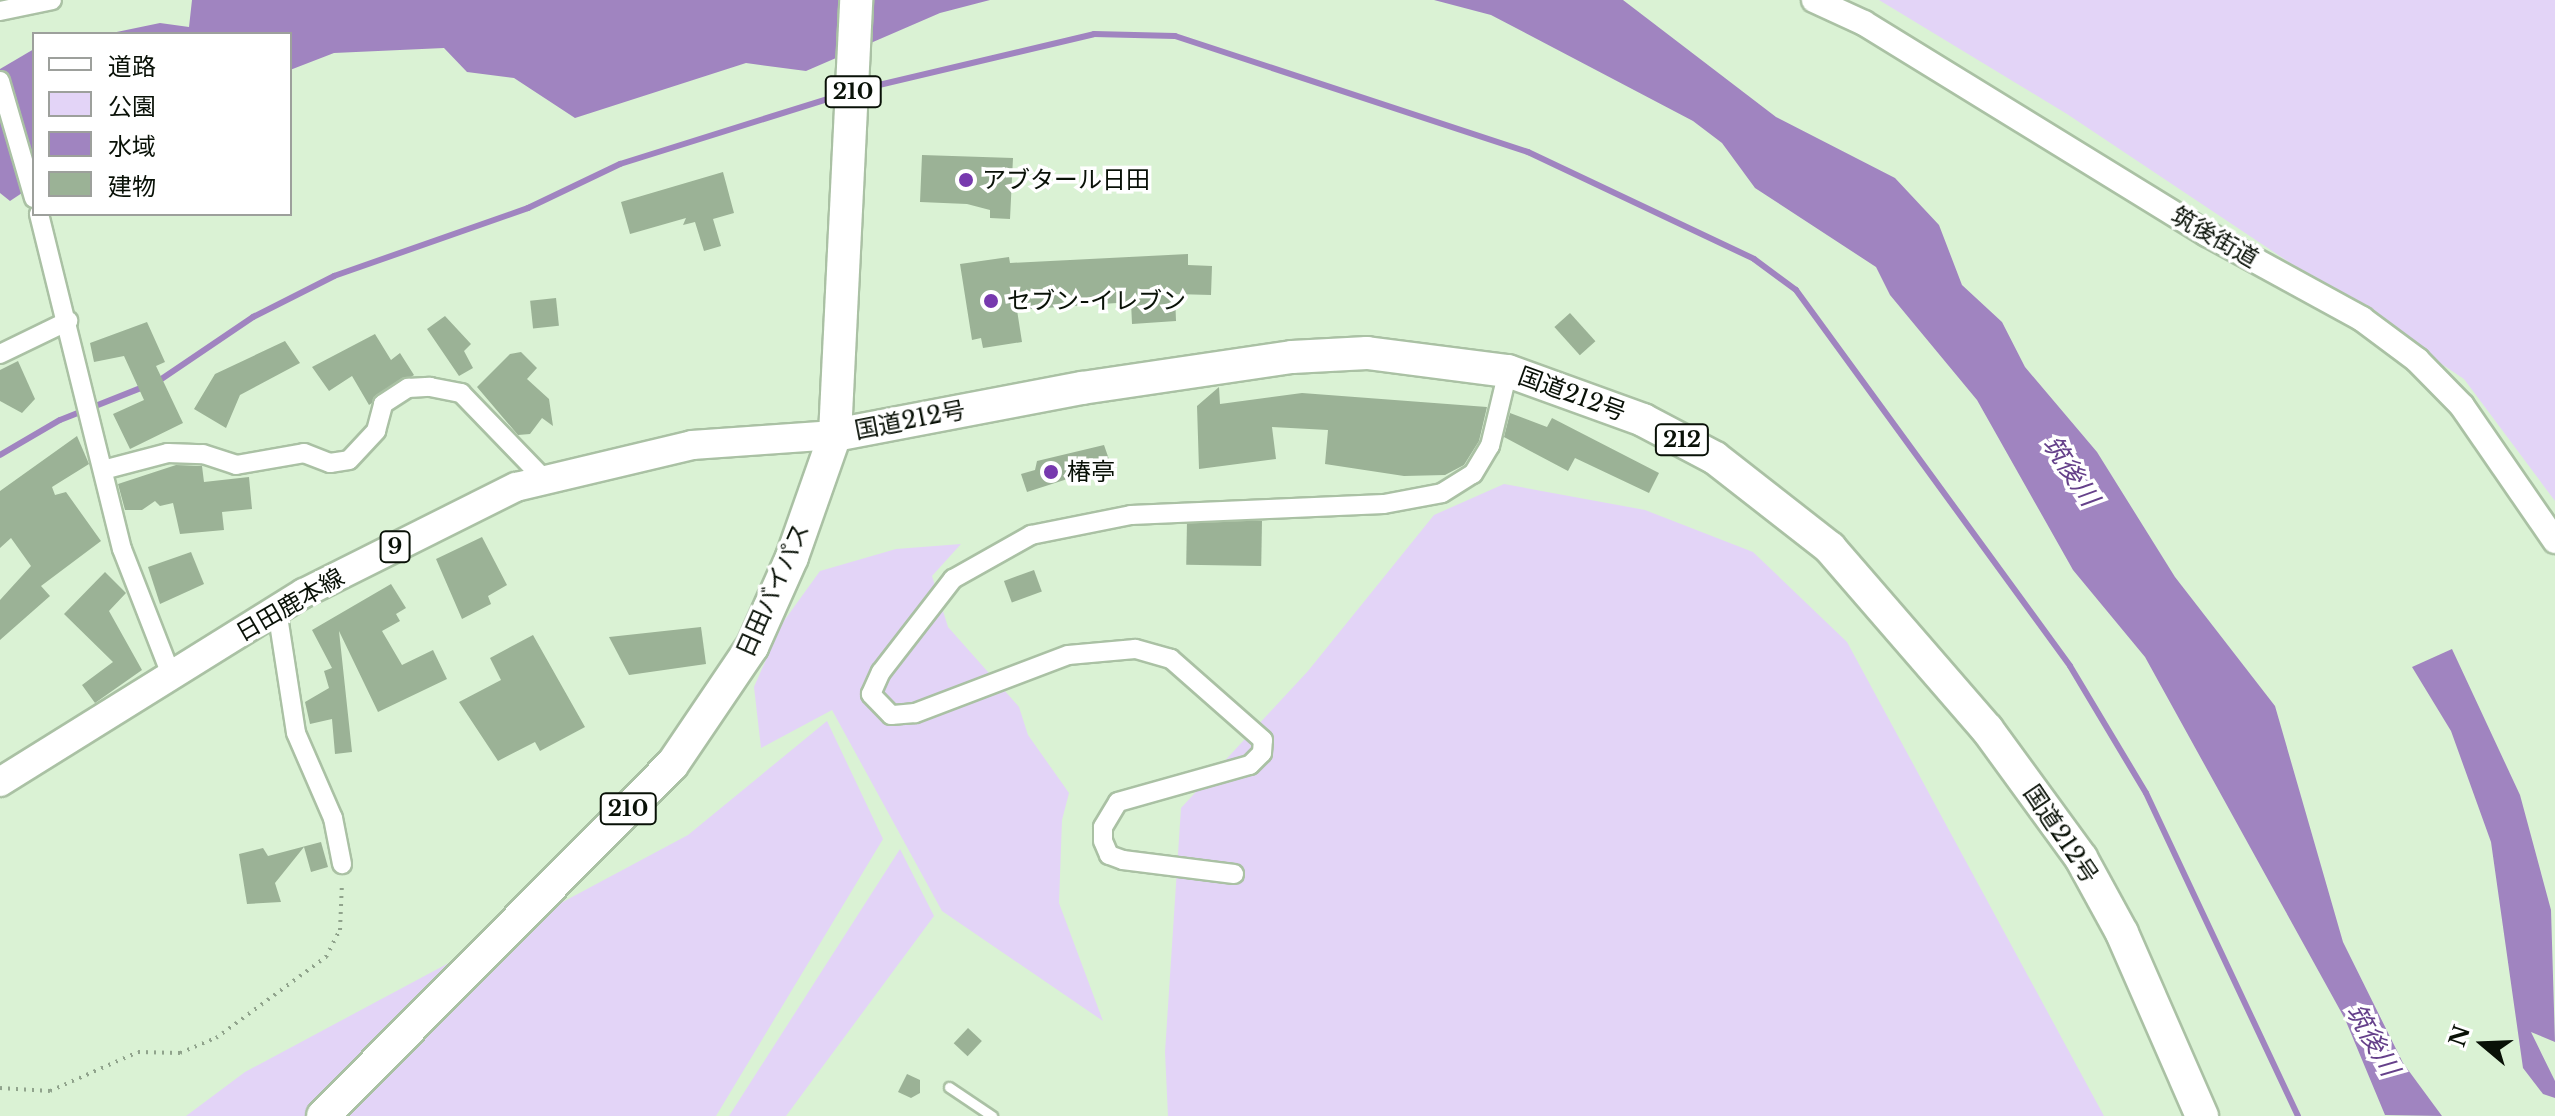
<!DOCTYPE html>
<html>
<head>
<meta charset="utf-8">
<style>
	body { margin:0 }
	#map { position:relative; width:2555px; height:1116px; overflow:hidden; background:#daf2d4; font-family:"Libre Baskerville","Noto Sans JP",serif }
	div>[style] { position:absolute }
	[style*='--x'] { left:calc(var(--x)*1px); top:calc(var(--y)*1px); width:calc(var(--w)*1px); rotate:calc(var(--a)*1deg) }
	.green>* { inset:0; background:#e3d4f7 }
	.water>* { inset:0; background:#a084c0 }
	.stream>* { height:6px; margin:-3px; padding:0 3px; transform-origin:3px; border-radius:3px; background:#a084c0 }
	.building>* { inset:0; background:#9bb296; transform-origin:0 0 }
	.path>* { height:4px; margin-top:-2px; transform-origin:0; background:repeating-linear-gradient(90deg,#90a38c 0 2px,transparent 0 8px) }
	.roads { filter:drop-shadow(2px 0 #aac1a4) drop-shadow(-2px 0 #aac1a4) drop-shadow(0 2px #aac1a4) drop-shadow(0 -2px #aac1a4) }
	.lane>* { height:9px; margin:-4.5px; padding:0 4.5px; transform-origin:4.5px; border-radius:4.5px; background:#fff }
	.street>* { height:18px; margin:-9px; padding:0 9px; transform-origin:9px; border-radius:9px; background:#fff }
	.secondary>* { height:24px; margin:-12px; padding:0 12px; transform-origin:12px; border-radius:12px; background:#fff }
	.primary>* { height:28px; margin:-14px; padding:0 14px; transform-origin:14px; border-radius:14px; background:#fff }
	.highway>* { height:32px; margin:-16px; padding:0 16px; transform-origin:16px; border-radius:16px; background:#fff }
	.dots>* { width:22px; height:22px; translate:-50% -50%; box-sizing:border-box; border:4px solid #fff; border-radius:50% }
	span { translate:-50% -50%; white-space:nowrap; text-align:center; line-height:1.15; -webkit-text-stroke:7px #fff; paint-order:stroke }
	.shield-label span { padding:2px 6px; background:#fff; border:2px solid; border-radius:6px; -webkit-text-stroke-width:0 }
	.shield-label { font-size:22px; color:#091107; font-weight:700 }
	.poi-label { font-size:24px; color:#091107 }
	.left { translate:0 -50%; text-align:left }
	.street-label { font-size:24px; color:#091107 }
	.water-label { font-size:26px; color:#65408a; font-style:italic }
	.legend { position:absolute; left:32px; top:32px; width:260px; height:184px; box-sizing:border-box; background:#fff; border:2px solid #9da09c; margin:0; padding:10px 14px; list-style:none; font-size:24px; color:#091107 }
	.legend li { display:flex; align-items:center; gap:16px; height:40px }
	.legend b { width:40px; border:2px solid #9da09c }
	.north { position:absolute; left:2443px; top:1004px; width:80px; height:80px; -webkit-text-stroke:6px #fff; paint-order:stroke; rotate:289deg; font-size:22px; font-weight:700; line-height:32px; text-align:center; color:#091107 }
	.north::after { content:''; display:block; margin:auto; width:28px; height:36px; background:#091107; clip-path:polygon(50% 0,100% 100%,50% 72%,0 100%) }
</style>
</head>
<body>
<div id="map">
	<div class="green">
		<div style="clip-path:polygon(1879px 0,2555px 0,2555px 501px,2464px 379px,2067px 114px)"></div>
		<div style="clip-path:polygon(1504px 484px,1645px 510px,1753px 552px,1847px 642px,2104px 1116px,1168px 1116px,1165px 1052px,1181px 808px,1308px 671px,1434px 515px)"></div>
		<div style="clip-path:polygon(961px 544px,932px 576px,948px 627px,1019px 707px,1028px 735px,1069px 793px,1062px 820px,1059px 903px,1103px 1021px,942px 911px,832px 710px,761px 748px,754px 687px,781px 625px,820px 571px,896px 549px)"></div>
		<div style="clip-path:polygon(827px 721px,883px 839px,716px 1116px,186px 1116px,245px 1072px,688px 835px)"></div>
		<div style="clip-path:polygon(900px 849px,934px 916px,786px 1116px,729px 1116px)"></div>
	</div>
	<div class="water">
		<div style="clip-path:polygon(192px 0,990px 0,940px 13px,806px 71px,746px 63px,575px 118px,514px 78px,467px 72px,444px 48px,334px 53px,290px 70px,290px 34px,107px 34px,160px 23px,189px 27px)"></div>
		<div style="clip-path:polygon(1434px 0,1623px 0,1776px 117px,1895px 178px,1939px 225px,1962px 285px,2002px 322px,2025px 367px,2097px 452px,2175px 577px,2275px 706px,2343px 942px,2403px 1063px,2442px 1116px,2385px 1115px,2345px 1019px,2145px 657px,2073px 570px,1977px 400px,1890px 295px,1876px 267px,1755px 188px,1722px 143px,1693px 121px,1491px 15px)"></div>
		<div style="clip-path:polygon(34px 49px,34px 185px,10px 201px,0 193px,0 69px)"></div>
		<div style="clip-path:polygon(2452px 649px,2520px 795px,2551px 910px,2555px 1042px,2531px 1032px,2555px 1081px,2555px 1098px,2543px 1094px,2523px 1068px,2491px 842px,2451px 731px,2412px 667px)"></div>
	</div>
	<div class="stream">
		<div style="--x:862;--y:89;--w:238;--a:-13.3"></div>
		<div style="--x:1094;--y:34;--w:81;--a:1.4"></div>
		<div style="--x:1175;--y:36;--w:372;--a:18.2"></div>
		<div style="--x:1528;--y:152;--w:250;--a:25.3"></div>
		<div style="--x:1754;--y:259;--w:52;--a:36.4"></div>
		<div style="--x:1796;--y:290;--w:465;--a:53.9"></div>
		<div style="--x:2070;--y:666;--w:148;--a:59.1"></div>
		<div style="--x:2146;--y:793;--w:357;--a:64.8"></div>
		<div style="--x:157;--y:382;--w:116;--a:-34.1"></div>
		<div style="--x:253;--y:317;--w:91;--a:-26.8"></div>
		<div style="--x:334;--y:276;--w:206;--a:-19.3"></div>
		<div style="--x:528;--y:208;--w:102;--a:-25.6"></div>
		<div style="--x:620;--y:164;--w:234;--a:-17.4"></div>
		<div style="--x:0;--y:455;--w:69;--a:-30.3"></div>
		<div style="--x:60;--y:420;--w:92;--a:-21.6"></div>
	</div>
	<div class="building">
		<div style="clip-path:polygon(922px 155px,1013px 158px,1010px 219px,990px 218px,990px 210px,967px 204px,920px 202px)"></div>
		<div style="clip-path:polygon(723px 172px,734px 213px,713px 219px,721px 246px,704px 251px,695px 222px,683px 225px,686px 218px,630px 234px,621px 202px)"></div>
		<div style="clip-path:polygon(1188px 254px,1188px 265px,1212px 266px,1211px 295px,1175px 294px,1176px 321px,1132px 324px,1131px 302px,1017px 310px,1022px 342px,983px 348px,981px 338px,972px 340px,960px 264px,1009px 257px,1010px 263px)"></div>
		<div style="left:556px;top:298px;width:28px;height:26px;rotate:84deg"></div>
		<div style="left:1570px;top:313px;width:38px;height:21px;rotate:48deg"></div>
		<div style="clip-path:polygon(445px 316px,471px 344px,464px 351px,473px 368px,459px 376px,427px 329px)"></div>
		<div style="clip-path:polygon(147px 322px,165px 362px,156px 366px,183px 423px,130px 449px,113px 414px,144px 400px,124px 356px,94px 362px,90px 343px)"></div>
		<div style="clip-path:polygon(375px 334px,391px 360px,400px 353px,414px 375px,369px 405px,352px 376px,329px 391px,312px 367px)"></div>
		<div style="clip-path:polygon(285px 341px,300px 363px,240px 395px,226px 428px,194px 409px,215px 374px)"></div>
		<div style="clip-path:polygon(521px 352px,537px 368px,527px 379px,549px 399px,553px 426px,542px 418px,530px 434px,518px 435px,477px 387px,510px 354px)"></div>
		<div style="clip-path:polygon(18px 361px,35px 399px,22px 413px,0 401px,0 370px)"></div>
		<div style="clip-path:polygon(1219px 387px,1220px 404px,1302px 393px,1487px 407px,1479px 441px,1464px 465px,1445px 475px,1404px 476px,1325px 464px,1328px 430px,1272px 427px,1276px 459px,1199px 469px,1197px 406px)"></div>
		<div style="clip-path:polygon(1510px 413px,1547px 427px,1552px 418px,1659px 473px,1649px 493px,1575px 458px,1568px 471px,1504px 437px)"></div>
		<div style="clip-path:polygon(77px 436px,89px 464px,52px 487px,55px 495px,66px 492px,101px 541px,41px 586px,50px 596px,0 640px,0 600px,31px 566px,11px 538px,0 548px,0 491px)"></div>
		<div style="clip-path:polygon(1104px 445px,1111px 465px,1027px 492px,1021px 474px,1035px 470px,1037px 461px)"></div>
		<div style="clip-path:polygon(176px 465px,202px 466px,204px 482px,249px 477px,252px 509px,222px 512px,224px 530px,180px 534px,173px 503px,160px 506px,155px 501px,142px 510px,125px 510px,118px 484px)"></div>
		<div style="left:1262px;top:521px;width:45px;height:75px;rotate:91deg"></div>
		<div style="clip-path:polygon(482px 537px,507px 585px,488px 596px,491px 604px,462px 619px,436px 559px)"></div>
		<div style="clip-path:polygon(191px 552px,204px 584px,160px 604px,148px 567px)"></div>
		<div style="left:1034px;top:570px;width:23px;height:32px;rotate:70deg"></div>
		<div style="clip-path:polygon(105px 572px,126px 593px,109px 611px,142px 670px,95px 703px,82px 685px,113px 662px,64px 614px)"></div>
		<div style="clip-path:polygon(391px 584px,406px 608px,396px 614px,400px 621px,382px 631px,402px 665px,433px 650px,447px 679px,378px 712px,339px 631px,352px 752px,335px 754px,332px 719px,310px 724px,305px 702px,329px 688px,324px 671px,332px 668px,312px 630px)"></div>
		<div style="clip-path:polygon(701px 627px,706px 664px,629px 675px,609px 637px)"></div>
		<div style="clip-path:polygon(533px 635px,585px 727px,540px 751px,535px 742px,498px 761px,459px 702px,501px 680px,490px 658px)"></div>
		<div style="clip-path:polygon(321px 842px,328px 867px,311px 872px,304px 847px,275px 883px,281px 902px,247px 904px,239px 854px,263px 848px,268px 856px)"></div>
		<div style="left:968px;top:1028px;width:19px;height:21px;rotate:43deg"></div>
		<div style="clip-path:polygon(907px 1074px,920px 1080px,920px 1093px,911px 1098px,898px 1092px)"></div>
	</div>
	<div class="path">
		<div style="--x:0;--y:1088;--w:50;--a:3.4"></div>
		<div style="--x:50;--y:1091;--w:96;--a:-23.9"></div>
		<div style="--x:138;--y:1052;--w:42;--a:1.4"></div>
		<div style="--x:180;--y:1053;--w:39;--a:-23"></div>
		<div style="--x:216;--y:1038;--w:137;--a:-36.4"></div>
		<div style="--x:326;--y:957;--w:30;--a:-63"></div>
		<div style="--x:340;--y:930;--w:48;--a:-87.6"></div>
	</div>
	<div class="roads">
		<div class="lane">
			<div style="--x:949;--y:1087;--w:52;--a:34"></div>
		</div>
		<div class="street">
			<div style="--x:0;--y:11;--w:53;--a:-11.9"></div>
			<div style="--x:0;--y:81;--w:122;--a:73.8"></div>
			<div style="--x:39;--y:214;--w:345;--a:76.1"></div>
			<div style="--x:122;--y:549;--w:135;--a:68.7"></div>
			<div style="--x:0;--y:354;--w:76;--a:-25.9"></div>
			<div style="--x:103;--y:470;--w:67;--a:-14.7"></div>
			<div style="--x:168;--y:453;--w:35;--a:2"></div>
			<div style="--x:203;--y:454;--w:35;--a:18"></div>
			<div style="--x:236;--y:465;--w:69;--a:-10"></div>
			<div style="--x:304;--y:453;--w:28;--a:21"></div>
			<div style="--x:330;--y:463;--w:19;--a:-9"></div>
			<div style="--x:349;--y:460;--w:40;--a:-47"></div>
			<div style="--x:376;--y:431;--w:28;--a:-75"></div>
			<div style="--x:383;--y:404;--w:30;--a:-33"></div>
			<div style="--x:408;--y:388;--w:22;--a:-3"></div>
			<div style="--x:430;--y:387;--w:32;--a:11"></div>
			<div style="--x:461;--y:393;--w:121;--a:46"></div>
			<div style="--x:277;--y:610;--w:124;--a:81.2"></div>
			<div style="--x:296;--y:733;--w:93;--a:66.5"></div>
			<div style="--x:333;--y:818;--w:47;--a:78.9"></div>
			<div style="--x:1234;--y:874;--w:112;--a:-172.8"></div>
			<div style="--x:1123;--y:860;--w:15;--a:-160"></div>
			<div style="--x:1109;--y:855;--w:15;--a:-113"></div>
			<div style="--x:1103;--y:841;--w:14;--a:-90"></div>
			<div style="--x:1103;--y:827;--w:29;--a:-59"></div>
			<div style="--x:1118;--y:802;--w:137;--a:-15.7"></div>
			<div style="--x:1250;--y:765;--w:17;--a:-45"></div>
			<div style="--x:1262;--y:753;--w:13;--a:-86"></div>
			<div style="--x:1263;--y:740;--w:123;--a:-138.6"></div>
			<div style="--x:1171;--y:659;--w:37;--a:-164"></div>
			<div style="--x:1135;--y:649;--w:67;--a:174.9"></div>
			<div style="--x:1068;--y:655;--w:164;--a:159.2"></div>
			<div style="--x:915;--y:713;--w:24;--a:175"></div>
			<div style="--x:891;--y:715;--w:29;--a:-134"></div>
			<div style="--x:871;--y:694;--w:24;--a:-66"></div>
			<div style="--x:881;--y:672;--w:118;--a:-52.3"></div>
			<div style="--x:953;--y:579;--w:90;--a:-29.4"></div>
			<div style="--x:1031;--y:535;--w:102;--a:-11.3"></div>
			<div style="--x:1131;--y:515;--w:253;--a:-2.5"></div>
			<div style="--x:1384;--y:504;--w:59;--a:-10.7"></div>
			<div style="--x:1442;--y:493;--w:36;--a:-32"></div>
			<div style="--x:1473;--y:474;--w:33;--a:-59"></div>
			<div style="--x:1490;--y:446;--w:77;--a:-76.5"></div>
		</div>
		<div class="secondary">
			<div style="--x:1814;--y:0;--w:55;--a:24.7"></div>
			<div style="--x:1864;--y:23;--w:403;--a:31.6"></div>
			<div style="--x:2207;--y:234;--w:177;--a:28.7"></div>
			<div style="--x:2362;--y:319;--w:69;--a:36.7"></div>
			<div style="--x:2417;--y:360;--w:64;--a:45.6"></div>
			<div style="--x:2462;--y:406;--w:164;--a:55.4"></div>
		</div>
		<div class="primary">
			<div style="--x:0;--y:782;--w:358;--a:-31.9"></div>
			<div style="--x:304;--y:593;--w:237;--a:-26.6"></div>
			<div style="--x:516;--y:487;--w:181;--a:-13.4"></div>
			<div style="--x:692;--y:445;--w:143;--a:-4"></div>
		</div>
		<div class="highway">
			<div style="--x:835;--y:435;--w:251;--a:-10.8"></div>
			<div style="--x:1082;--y:388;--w:212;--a:-8.4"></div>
			<div style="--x:1292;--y:357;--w:75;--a:-3.1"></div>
			<div style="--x:1367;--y:353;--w:142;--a:7.3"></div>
			<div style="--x:1508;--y:371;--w:144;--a:19.9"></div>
			<div style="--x:1643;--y:420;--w:81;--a:27.8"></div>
			<div style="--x:1715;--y:458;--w:146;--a:38"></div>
			<div style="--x:1830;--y:548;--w:240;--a:49.1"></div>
			<div style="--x:1987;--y:729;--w:160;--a:53.9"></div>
			<div style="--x:2081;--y:858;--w:85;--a:61.3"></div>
			<div style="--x:2122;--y:933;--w:200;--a:66.4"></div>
			<div style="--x:323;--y:1116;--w:495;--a:-45.2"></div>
			<div style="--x:672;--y:765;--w:143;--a:-55.9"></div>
			<div style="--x:752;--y:647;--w:98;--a:-66"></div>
			<div style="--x:792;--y:557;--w:129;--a:-70.6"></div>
			<div style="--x:835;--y:435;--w:436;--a:-87.2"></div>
		</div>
	</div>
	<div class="dots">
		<div style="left:966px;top:180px;background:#7739ae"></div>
		<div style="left:991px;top:301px;background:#7739ae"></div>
		<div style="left:1051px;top:472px;background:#7739ae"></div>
	</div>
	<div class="shield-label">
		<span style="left:853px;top:92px">210</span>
		<span style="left:1682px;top:440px">212</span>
		<span style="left:395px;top:547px">9</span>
		<span style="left:628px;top:809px">210</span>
	</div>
	<div class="poi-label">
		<span class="left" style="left:982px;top:180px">アブタール日田</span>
		<span class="left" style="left:1007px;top:301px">セブン-イレブン</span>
		<span class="left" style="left:1067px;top:472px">椿亭</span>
	</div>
	<div class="street-label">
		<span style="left:2215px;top:237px;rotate:30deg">筑後街道</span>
		<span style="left:1572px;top:394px;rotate:20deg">国道212号</span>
		<span style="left:910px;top:420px;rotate:-11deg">国道212号</span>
		<span style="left:773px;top:590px;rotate:-66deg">日田バイパス</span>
		<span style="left:290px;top:605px;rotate:-30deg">日田鹿本線</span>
		<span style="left:2061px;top:834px;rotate:56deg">国道212号</span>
	</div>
	<div class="water-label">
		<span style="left:2070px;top:471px;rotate:56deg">筑後川</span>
		<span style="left:2372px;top:1040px;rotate:60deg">筑後川</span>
	</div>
	<ul class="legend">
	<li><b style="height:10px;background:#fff"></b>道路</li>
	<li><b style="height:22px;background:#e3d4f7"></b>公園</li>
	<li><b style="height:22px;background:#a084c0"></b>水域</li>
	<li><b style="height:22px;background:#9bb296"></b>建物</li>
	</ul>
	<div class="north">N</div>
</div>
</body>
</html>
